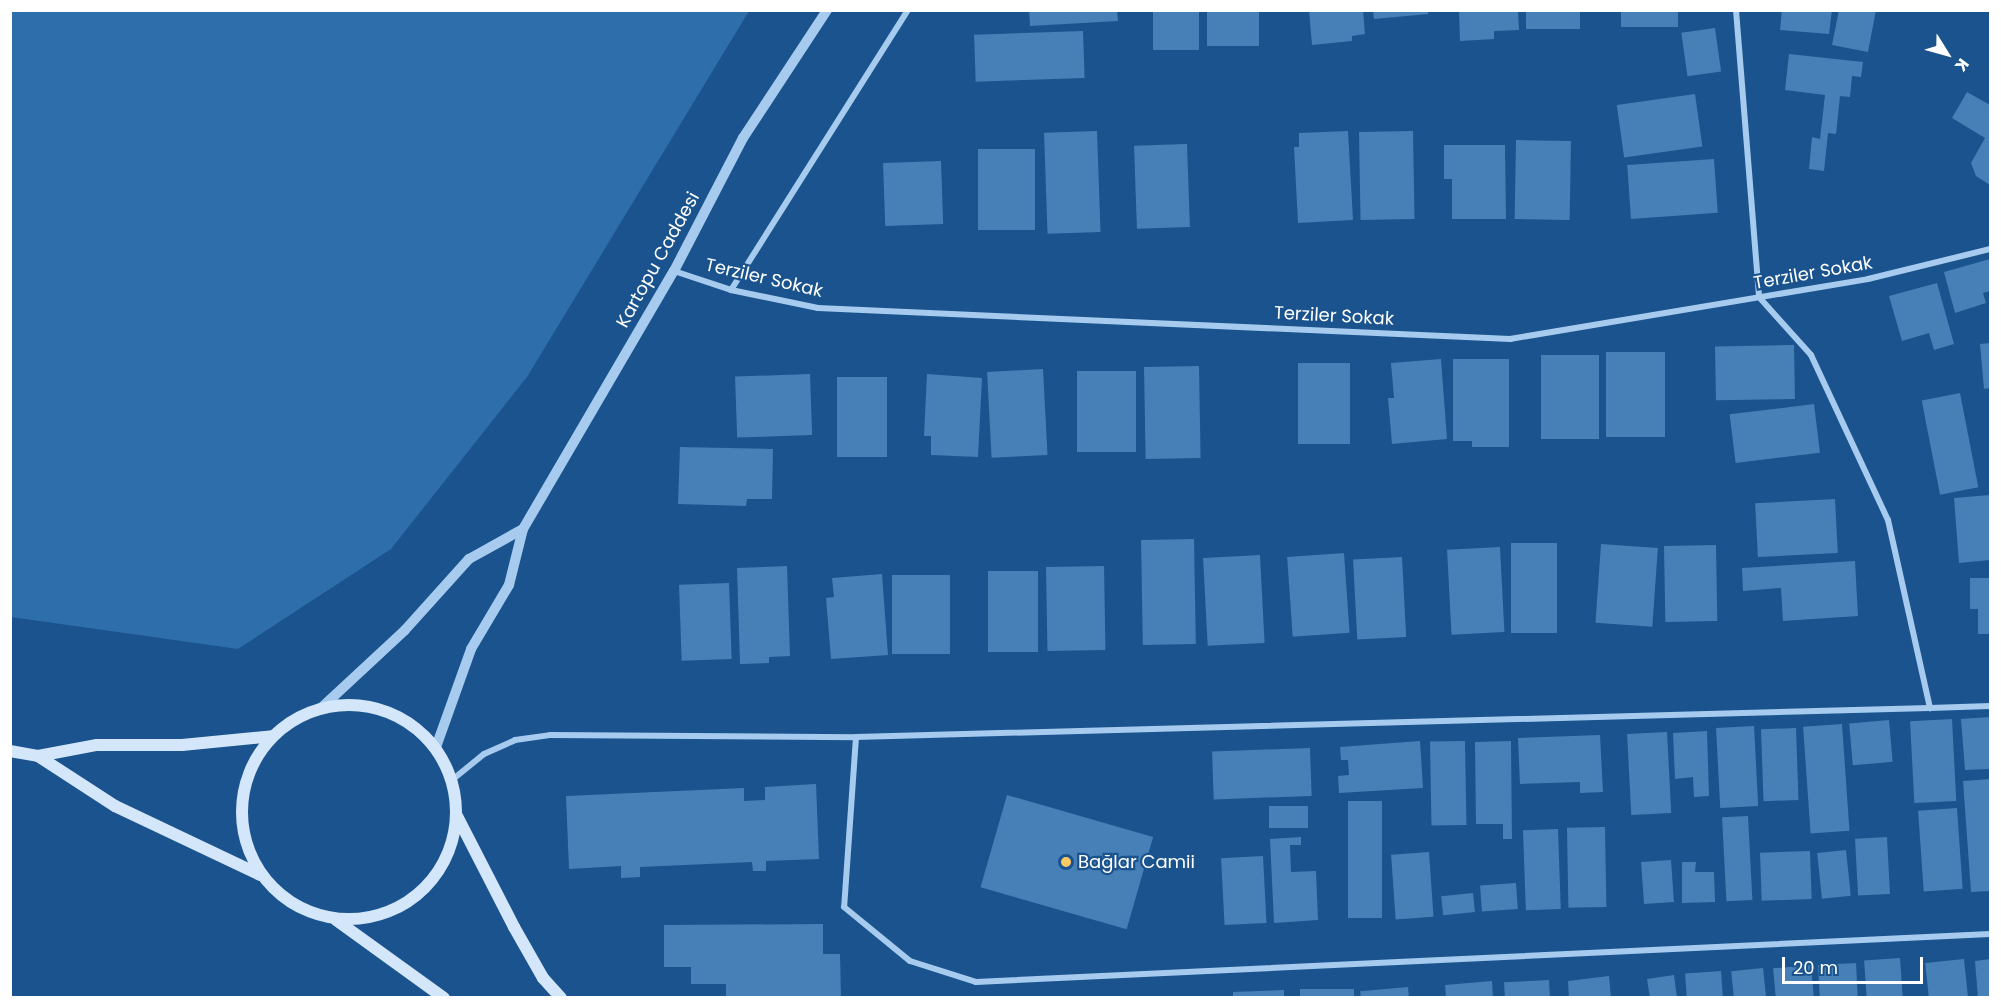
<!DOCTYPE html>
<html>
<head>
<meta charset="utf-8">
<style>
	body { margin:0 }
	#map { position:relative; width:2001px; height:1008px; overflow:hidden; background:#1a538d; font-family:Poppins,sans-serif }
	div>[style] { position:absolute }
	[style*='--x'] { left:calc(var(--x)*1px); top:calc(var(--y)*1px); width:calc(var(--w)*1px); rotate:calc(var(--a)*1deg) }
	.green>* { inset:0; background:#2d6eab }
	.building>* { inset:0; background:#4780b7; transform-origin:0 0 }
	.minor>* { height:6px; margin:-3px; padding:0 3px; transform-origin:3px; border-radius:3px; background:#a6cbee }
	.tertiary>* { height:10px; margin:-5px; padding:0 5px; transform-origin:5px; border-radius:5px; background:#a6cbee }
	.secondary>* { height:12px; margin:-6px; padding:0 6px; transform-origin:6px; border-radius:6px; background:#d3e6fa }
	.secondary>.ring { margin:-6px; padding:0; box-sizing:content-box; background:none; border:12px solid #d3e6fa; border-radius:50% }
	.dots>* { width:16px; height:16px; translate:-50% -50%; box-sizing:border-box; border:3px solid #1a538d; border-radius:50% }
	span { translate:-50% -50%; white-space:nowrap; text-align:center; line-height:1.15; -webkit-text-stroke:4.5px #1a538d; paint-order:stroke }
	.street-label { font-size:18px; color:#fff }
	.poi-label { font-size:18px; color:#fff }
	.left { translate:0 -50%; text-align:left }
	.frame { position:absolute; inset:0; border:12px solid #fff; pointer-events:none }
	.north { position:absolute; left:1917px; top:24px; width:60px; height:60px; -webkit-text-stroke:4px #1a538d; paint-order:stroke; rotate:127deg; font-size:16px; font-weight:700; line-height:24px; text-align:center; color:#fff }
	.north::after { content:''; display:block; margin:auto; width:21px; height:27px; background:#fff; clip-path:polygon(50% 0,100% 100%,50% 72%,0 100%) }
	.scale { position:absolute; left:1782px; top:957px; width:141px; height:27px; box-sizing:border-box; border:3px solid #fff; border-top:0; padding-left:8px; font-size:18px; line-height:21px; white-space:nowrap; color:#fff; -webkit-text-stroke:4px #1a538d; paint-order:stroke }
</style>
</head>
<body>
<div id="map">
	<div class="green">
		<div style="clip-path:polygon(11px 10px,749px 10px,749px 11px,527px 377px,391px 549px,238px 649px,11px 617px)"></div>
	</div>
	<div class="building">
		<div style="clip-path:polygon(1029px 10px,1117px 10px,1118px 21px,1030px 26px)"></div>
		<div style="left:1153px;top:10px;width:46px;height:40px"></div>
		<div style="left:1207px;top:10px;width:52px;height:36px"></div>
		<div style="clip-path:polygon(1309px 10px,1363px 10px,1365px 34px,1352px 36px,1352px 41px,1312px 45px)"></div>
		<div style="clip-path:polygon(1373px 10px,1428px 10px,1428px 14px,1374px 19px)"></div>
		<div style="clip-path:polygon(1459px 10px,1518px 10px,1519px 30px,1494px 31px,1494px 39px,1460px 41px)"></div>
		<div style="left:1526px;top:10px;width:54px;height:19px"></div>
		<div style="left:1621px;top:10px;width:57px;height:17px"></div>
		<div style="clip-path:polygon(1782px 10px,1832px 10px,1829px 34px,1780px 30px)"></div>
		<div style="clip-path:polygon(1839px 10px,1876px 10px,1868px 52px,1832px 45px)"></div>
		<div style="left:1715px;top:28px;width:44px;height:34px;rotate:82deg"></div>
		<div style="left:1083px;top:31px;width:47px;height:109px;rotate:88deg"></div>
		<div style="clip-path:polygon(1789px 54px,1863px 62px,1861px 77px,1852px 76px,1850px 97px,1840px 96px,1836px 134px,1828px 133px,1824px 171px,1809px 169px,1812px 137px,1820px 139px,1825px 95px,1785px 90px)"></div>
		<div style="clip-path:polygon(1967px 92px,1990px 105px,1990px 185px,1976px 176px,1971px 163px,1985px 138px,1952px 118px)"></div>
		<div style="left:1695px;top:94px;width:53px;height:79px;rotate:82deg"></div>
		<div style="left:1097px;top:131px;width:101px;height:53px;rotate:88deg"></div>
		<div style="clip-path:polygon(1348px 131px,1353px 220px,1298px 223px,1294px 147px,1299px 147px,1299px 133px)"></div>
		<div style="left:1413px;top:131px;width:88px;height:54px;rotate:89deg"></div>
		<div style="left:1516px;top:140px;width:55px;height:79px;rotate:1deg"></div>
		<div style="left:1187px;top:144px;width:83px;height:53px;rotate:88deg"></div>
		<div style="clip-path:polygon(1444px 145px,1505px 145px,1506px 219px,1452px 219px,1452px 179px,1444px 179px)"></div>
		<div style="left:978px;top:149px;width:57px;height:81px"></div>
		<div style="left:1714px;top:159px;width:54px;height:87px;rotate:86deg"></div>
		<div style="left:941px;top:161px;width:63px;height:58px;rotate:88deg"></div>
		<div style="clip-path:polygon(1990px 259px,1990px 291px,1983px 293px,1986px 303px,1955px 313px,1944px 272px)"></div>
		<div style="clip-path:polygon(1937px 283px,1954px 344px,1934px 350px,1929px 333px,1902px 341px,1889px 296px)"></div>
		<div style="clip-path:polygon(1990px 343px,1990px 388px,1984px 389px,1980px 344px)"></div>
		<div style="left:1794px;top:345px;width:54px;height:79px;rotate:89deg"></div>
		<div style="left:1665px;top:352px;width:85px;height:59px;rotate:90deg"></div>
		<div style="left:1541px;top:355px;width:58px;height:84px"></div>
		<div style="clip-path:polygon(1441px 359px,1447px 439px,1392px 444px,1388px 398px,1394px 398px,1391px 363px)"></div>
		<div style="clip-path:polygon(1453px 359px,1509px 359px,1509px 447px,1472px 447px,1472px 441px,1453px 441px)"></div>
		<div style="left:1298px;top:363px;width:52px;height:81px"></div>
		<div style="left:1199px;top:366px;width:92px;height:55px;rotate:89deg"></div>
		<div style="left:1043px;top:369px;width:86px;height:56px;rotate:87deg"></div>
		<div style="left:1077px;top:371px;width:59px;height:81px"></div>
		<div style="left:810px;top:374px;width:61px;height:75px;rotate:88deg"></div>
		<div style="clip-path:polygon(927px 374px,982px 378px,978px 457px,931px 455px,931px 436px,924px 436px)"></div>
		<div style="left:887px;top:377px;width:80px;height:50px;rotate:90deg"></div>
		<div style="left:1960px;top:393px;width:96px;height:39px;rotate:79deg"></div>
		<div style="left:1814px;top:404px;width:49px;height:85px;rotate:83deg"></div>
		<div style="clip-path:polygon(680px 447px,773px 449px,772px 499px,747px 499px,746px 506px,678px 504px)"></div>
		<div style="clip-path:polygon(1990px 495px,1990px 560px,1959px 563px,1954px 498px)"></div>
		<div style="left:1835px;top:499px;width:54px;height:80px;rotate:87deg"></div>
		<div style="left:1194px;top:539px;width:105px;height:53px;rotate:89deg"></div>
		<div style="left:1557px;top:543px;width:90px;height:46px;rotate:90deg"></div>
		<div style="left:1601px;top:544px;width:57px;height:79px;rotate:4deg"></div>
		<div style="left:1716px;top:545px;width:76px;height:52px;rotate:89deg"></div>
		<div style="left:1500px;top:547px;width:85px;height:53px;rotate:87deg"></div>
		<div style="left:1344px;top:553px;width:80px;height:57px;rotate:86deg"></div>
		<div style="left:1260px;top:555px;width:88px;height:57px;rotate:87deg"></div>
		<div style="left:1402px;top:557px;width:80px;height:49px;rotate:87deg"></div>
		<div style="clip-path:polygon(1855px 561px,1858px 616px,1783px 621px,1781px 588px,1743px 591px,1742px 568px)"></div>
		<div style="clip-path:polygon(787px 566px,790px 656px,769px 657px,769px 663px,740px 664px,737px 568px)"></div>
		<div style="left:1104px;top:566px;width:84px;height:58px;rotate:89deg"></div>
		<div style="left:1038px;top:571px;width:81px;height:50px;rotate:90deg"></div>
		<div style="clip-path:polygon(882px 574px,888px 655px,831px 659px,826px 598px,834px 597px,832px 578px)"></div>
		<div style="left:892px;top:575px;width:58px;height:79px"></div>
		<div style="clip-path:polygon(1970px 578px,1990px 578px,1990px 634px,1978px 634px,1978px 609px,1970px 609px)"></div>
		<div style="left:729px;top:583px;width:76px;height:50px;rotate:88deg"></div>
		<div style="clip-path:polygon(1990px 717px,1990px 769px,1965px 770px,1961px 719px)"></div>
		<div style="left:1952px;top:719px;width:82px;height:42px;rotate:87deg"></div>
		<div style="left:1889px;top:720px;width:42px;height:40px;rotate:85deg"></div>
		<div style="left:1842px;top:724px;width:107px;height:39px;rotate:86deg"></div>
		<div style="left:1754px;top:726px;width:80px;height:38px;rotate:87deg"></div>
		<div style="left:1796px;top:728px;width:72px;height:35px;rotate:88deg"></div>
		<div style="clip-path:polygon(1707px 731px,1709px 796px,1694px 797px,1693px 777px,1675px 779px,1673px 733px)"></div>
		<div style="left:1667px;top:732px;width:81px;height:40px;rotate:87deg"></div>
		<div style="clip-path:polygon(1600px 735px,1603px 792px,1580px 793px,1580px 782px,1520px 784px,1518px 738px)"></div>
		<div style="clip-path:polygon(1420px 741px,1423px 788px,1339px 793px,1338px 776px,1349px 775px,1348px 760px,1341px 760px,1340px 747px)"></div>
		<div style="left:1465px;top:741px;width:84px;height:35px;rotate:89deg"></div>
		<div style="clip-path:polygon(1511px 741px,1512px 839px,1503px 839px,1503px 824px,1476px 824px,1475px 742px)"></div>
		<div style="left:1310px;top:748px;width:48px;height:98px;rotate:88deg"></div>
		<div style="clip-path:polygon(1990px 779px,1990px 891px,1971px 892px,1963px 781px)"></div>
		<div style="clip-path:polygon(816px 784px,819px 859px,766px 861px,766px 871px,753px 871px,752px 862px,640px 867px,640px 877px,621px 878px,621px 866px,569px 869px,566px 796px,744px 788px,744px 801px,765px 800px,765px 787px)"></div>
		<div style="left:1007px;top:795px;width:152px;height:96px;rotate:16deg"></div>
		<div style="left:1348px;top:801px;width:34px;height:117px"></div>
		<div style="left:1308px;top:806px;width:22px;height:39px;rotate:90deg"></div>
		<div style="left:1957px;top:808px;width:81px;height:39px;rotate:86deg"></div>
		<div style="left:1748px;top:816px;width:84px;height:26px;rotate:87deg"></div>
		<div style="left:1605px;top:827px;width:80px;height:38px;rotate:89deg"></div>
		<div style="left:1558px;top:829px;width:80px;height:35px;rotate:88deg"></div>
		<div style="clip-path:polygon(1301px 837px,1301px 845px,1290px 845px,1291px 872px,1316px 871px,1318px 920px,1274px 923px,1270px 839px)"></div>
		<div style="left:1887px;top:837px;width:57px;height:32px;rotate:87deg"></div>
		<div style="left:1846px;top:850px;width:46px;height:29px;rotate:84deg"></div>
		<div style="left:1810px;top:851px;width:48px;height:50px;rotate:88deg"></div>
		<div style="left:1429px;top:852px;width:65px;height:38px;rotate:86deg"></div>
		<div style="left:1263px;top:856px;width:67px;height:42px;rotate:87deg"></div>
		<div style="left:1671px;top:860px;width:42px;height:30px;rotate:86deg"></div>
		<div style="clip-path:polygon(1682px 862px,1696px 862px,1695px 872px,1714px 872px,1715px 902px,1682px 903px)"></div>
		<div style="left:1516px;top:883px;width:26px;height:36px;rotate:86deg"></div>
		<div style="left:1473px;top:893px;width:19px;height:32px;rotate:84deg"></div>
		<div style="clip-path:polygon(823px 924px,823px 954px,840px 954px,841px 998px,726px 998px,726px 984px,691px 984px,691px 967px,664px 967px,664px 925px)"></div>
		<div style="left:1900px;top:958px;width:40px;height:36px;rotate:86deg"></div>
		<div style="left:1964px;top:959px;width:39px;height:39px;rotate:84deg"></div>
		<div style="clip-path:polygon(1990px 959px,1990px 998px,1978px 998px,1975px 961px)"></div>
		<div style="left:1856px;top:963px;width:35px;height:38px;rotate:87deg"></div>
		<div style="left:1811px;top:965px;width:33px;height:38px;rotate:85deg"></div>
		<div style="left:1763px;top:968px;width:30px;height:32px;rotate:84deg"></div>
		<div style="left:1721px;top:971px;width:27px;height:36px;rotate:86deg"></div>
		<div style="clip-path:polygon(1674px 975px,1677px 998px,1650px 998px,1647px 979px)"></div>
		<div style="clip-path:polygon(1609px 976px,1611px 998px,1569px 998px,1568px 981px)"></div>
		<div style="left:1549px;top:980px;width:18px;height:45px;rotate:87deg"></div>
		<div style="clip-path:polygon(1492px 981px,1493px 998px,1446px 998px,1445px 985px)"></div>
		<div style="left:1408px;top:987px;width:11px;height:48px;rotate:85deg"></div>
		<div style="left:1354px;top:989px;width:9px;height:54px;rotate:90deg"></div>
		<div style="clip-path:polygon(1284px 990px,1284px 998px,1233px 998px,1233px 992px)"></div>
	</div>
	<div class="minor">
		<div style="--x:1736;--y:10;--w:288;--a:85.4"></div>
		<div style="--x:1759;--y:297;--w:78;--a:48.1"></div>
		<div style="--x:1811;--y:355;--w:182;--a:65"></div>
		<div style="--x:1888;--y:520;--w:193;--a:77.4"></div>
		<div style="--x:1930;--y:708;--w:60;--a:-1.9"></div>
		<div style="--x:674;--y:271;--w:60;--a:18.4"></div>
		<div style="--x:731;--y:290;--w:89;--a:11.7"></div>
		<div style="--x:818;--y:308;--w:693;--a:2.57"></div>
		<div style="--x:1510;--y:339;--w:363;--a:-9.5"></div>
		<div style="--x:1868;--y:279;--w:126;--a:-13.8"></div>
		<div style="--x:731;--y:290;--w:331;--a:-57.7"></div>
		<div style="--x:856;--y:737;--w:170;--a:94"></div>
		<div style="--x:844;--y:907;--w:85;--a:39.3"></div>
		<div style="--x:910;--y:961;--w:69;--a:17.7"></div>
		<div style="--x:976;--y:982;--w:1015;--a:-2.71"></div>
		<div style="--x:452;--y:780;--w:41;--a:-39.1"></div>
		<div style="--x:484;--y:754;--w:34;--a:-24"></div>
		<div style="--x:515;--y:740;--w:35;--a:-8"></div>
		<div style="--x:550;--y:735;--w:306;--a:0.4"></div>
		<div style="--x:856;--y:737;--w:1074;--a:-1.55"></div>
	</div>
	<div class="tertiary">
		<div style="--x:319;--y:710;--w:117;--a:-42.9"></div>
		<div style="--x:405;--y:630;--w:96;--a:-48"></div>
		<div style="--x:469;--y:559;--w:62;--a:-29.1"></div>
		<div style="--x:436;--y:747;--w:104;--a:-70.3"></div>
		<div style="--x:471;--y:649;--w:74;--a:-59.3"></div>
		<div style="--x:509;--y:585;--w:58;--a:-76"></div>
		<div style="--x:523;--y:529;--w:299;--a:-59.7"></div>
		<div style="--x:674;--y:271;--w:150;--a:-62.6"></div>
		<div style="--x:743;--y:138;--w:153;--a:-56.7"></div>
	</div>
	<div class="secondary">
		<div class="ring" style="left:242px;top:705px;width:202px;height:202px"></div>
		<div style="--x:10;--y:751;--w:28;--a:10"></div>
		<div style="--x:38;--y:756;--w:60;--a:-10.6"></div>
		<div style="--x:97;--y:745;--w:85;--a:0"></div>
		<div style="--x:182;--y:745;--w:91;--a:-5.6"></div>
		<div style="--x:38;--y:756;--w:92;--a:33"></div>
		<div style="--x:115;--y:806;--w:161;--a:25.4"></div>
		<div style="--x:457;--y:816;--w:125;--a:62.8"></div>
		<div style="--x:514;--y:927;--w:59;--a:60.4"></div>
		<div style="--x:543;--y:978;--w:27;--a:48"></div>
		<div style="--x:336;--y:920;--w:133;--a:35.8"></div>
	</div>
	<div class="dots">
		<div style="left:1066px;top:862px;background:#ffc963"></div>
	</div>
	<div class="street-label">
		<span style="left:658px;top:260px;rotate:-61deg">Kartopu Caddesi</span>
		<span style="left:1813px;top:273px;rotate:-10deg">Terziler Sokak</span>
		<span style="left:764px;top:278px;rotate:13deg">Terziler Sokak</span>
		<span style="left:1334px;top:316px;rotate:3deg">Terziler Sokak</span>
	</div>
	<div class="poi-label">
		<span class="left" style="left:1078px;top:862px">Bağlar Camii</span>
	</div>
	<div class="frame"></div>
	<div class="north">K</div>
	<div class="scale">20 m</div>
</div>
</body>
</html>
